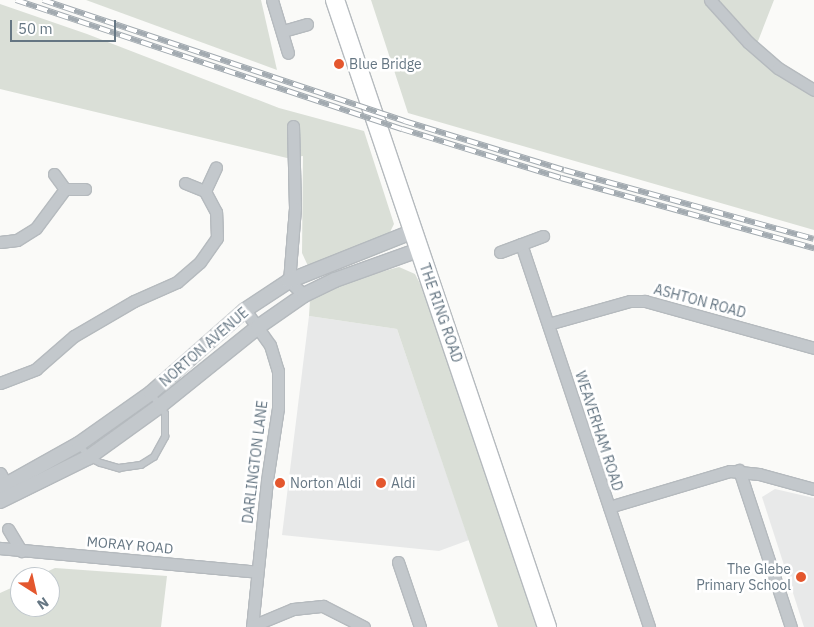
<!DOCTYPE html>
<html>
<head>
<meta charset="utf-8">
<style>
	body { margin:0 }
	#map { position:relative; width:814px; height:627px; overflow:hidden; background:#fafaf8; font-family:"IBM Plex Sans",sans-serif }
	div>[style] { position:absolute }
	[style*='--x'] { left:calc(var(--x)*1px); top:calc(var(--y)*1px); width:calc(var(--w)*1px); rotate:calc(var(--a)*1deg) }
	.built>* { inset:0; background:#e8e9e9 }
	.green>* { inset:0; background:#dadfd7 }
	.roads { filter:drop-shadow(1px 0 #b5babe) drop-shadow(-1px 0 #b5babe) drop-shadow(0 1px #b5babe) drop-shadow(0 -1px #b5babe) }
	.service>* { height:5.5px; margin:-2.75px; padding:0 2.75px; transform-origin:2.75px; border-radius:2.75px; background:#c3c8cc }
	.minor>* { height:11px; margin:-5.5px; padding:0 5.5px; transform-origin:5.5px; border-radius:5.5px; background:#c3c8cc }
	.tertiary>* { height:14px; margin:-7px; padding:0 7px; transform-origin:7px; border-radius:7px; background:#c3c8cc }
	.primary>* { height:18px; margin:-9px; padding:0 9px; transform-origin:9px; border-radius:9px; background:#fff }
	.rail>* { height:5.5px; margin-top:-2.75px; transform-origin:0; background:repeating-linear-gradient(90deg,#fff 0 11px,#a2aab0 0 22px); box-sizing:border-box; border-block:1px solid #a2aab0 }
	.dots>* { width:14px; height:14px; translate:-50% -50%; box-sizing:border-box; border:2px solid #fff; border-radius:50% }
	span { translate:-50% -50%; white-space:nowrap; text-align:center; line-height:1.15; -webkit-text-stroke:5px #fff; paint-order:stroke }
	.poi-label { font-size:14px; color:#657683 }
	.left { translate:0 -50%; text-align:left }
	.right { translate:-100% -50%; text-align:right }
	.street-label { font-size:14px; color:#657683 }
	.north { position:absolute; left:10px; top:567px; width:50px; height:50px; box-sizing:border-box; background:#fff; border:1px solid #c1c8cd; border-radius:50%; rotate:145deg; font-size:14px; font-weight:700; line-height:20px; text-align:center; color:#657683 }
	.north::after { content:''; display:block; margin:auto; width:18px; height:22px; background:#e4572e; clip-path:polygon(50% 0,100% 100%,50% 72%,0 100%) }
	.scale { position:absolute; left:10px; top:20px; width:106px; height:22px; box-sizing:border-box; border:2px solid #657683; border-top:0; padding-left:6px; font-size:15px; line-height:18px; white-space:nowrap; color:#657683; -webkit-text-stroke:4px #fff; paint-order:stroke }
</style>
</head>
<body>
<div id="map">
	<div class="built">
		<div style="clip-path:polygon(309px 316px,397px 329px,469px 540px,439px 551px,282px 535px)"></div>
		<div style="clip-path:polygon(775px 489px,814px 498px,814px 627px,804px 627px,762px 497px)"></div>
	</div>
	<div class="green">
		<div style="clip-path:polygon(86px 0,261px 0,277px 70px)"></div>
		<div style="clip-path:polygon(371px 0,774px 0,753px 54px,814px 83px,814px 230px,408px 113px)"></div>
		<div style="clip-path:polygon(0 4px,87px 34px,279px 108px,364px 131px,394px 224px,387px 238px,308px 266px,302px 253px,303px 156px,287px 158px,0 89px)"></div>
		<div style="clip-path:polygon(399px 267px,415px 274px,429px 301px,540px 627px,498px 627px,397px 329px,309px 316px,310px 300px,358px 278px)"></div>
		<div style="clip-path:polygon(55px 568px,167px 576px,161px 627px,0 627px,0 593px,20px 584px,20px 607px,50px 607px,50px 577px,35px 577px)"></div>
	</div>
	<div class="roads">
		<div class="service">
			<div style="--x:79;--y:444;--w:16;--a:52"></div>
			<div style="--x:89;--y:457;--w:13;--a:27"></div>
			<div style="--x:101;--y:463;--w:19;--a:16"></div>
			<div style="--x:119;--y:468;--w:22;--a:-8"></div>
			<div style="--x:141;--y:465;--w:15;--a:-32"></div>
			<div style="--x:154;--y:457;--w:23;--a:-61"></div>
			<div style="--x:165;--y:437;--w:23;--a:-90"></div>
			<div style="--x:165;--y:414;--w:25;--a:-124"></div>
		</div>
		<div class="minor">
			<div style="--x:272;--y:0;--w:55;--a:73.2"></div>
			<div style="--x:710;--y:0;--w:57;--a:47.9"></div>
			<div style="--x:748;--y:42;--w:40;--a:41"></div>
			<div style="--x:778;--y:68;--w:42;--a:31.4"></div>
			<div style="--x:283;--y:31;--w:25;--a:-16"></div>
			<div style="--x:293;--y:126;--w:82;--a:88.6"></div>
			<div style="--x:295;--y:208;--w:73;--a:94.7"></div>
			<div style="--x:289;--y:281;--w:21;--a:43"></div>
			<div style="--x:54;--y:174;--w:19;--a:54"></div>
			<div style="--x:185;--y:183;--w:22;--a:22"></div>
			<div style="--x:205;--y:191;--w:26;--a:-65"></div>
			<div style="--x:0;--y:242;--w:17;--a:-7"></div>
			<div style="--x:17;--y:240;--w:22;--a:-32"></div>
			<div style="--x:36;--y:228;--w:49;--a:-53.4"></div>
			<div style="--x:65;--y:189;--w:20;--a:0"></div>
			<div style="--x:521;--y:244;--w:404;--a:71.5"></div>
			<div style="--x:500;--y:252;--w:46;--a:-20.4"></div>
			<div style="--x:245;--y:310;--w:43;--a:54.5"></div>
			<div style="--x:270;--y:345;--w:27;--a:73"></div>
			<div style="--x:278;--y:371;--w:37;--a:90"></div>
			<div style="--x:278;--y:408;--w:73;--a:98.7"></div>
			<div style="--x:267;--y:480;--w:148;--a:95.8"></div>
			<div style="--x:548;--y:324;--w:85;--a:-15.7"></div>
			<div style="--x:630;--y:301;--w:15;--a:0"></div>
			<div style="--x:645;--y:301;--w:175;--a:15.5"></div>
			<div style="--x:0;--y:383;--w:39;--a:-21"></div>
			<div style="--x:36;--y:369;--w:50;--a:-41"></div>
			<div style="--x:74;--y:336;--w:69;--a:-30.3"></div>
			<div style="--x:134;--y:301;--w:47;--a:-23.8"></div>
			<div style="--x:177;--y:282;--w:30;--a:-41"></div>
			<div style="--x:200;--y:262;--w:29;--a:-55"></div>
			<div style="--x:217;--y:238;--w:26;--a:-92"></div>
			<div style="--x:216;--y:212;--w:24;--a:-118"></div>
			<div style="--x:739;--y:470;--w:165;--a:71.7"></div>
			<div style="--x:0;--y:473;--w:21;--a:61"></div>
			<div style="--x:609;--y:507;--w:126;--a:-16.6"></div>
			<div style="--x:730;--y:471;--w:29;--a:6"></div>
			<div style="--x:759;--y:474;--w:57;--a:15.3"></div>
			<div style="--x:8;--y:529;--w:26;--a:59"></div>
			<div style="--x:0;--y:548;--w:258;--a:5.3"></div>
			<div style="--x:398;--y:562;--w:69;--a:71.3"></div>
			<div style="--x:252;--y:626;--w:44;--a:-22.5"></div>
			<div style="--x:293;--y:609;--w:30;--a:-6"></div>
			<div style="--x:323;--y:606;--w:46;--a:27.1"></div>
		</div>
		<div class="tertiary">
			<div style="--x:0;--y:488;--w:90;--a:-29.1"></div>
			<div style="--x:79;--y:444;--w:88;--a:-35.3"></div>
			<div style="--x:151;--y:393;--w:125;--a:-41.4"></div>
			<div style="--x:245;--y:310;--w:53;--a:-33.4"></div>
			<div style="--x:289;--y:281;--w:135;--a:-21.8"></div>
			<div style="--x:0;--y:501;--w:99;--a:-26.3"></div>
			<div style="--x:89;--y:457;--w:89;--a:-35.8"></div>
			<div style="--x:161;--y:405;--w:124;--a:-38.8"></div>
			<div style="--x:258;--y:327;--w:56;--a:-34.8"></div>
			<div style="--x:304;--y:295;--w:34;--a:-26"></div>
			<div style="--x:335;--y:280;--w:89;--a:-19.7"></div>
		</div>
		<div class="primary">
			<div style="--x:335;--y:0;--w:662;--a:71.32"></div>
		</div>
	</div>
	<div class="rail">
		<div style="--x:16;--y:0;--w:407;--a:18.5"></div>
		<div style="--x:402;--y:129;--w:166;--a:17.1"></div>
		<div style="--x:561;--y:178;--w:263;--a:15.5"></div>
		<div style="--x:43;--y:0;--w:381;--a:18.5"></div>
		<div style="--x:404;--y:121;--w:167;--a:17"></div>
		<div style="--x:564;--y:170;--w:259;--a:15.4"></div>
	</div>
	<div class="dots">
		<div style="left:339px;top:64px;background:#e4572e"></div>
		<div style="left:280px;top:483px;background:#e4572e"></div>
		<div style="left:381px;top:483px;background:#e4572e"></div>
		<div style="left:801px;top:577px;background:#e4572e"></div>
	</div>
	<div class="poi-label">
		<span class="left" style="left:349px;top:64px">Blue Bridge</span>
		<span class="left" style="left:290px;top:483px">Norton Aldi</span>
		<span class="left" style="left:391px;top:483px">Aldi</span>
		<span class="right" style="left:791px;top:577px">The Glebe<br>Primary School</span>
	</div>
	<div class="street-label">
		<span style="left:700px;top:301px;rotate:15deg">ASHTON ROAD</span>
		<span style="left:441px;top:313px;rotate:71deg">THE RING ROAD</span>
		<span style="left:204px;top:347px;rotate:-41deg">NORTON AVENUE</span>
		<span style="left:599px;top:431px;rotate:72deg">WEAVERHAM ROAD</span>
		<span style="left:255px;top:462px;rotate:-83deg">DARLINGTON LANE</span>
		<span style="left:130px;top:545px;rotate:5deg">MORAY ROAD</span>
	</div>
	<div class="north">N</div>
	<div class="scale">50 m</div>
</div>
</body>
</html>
